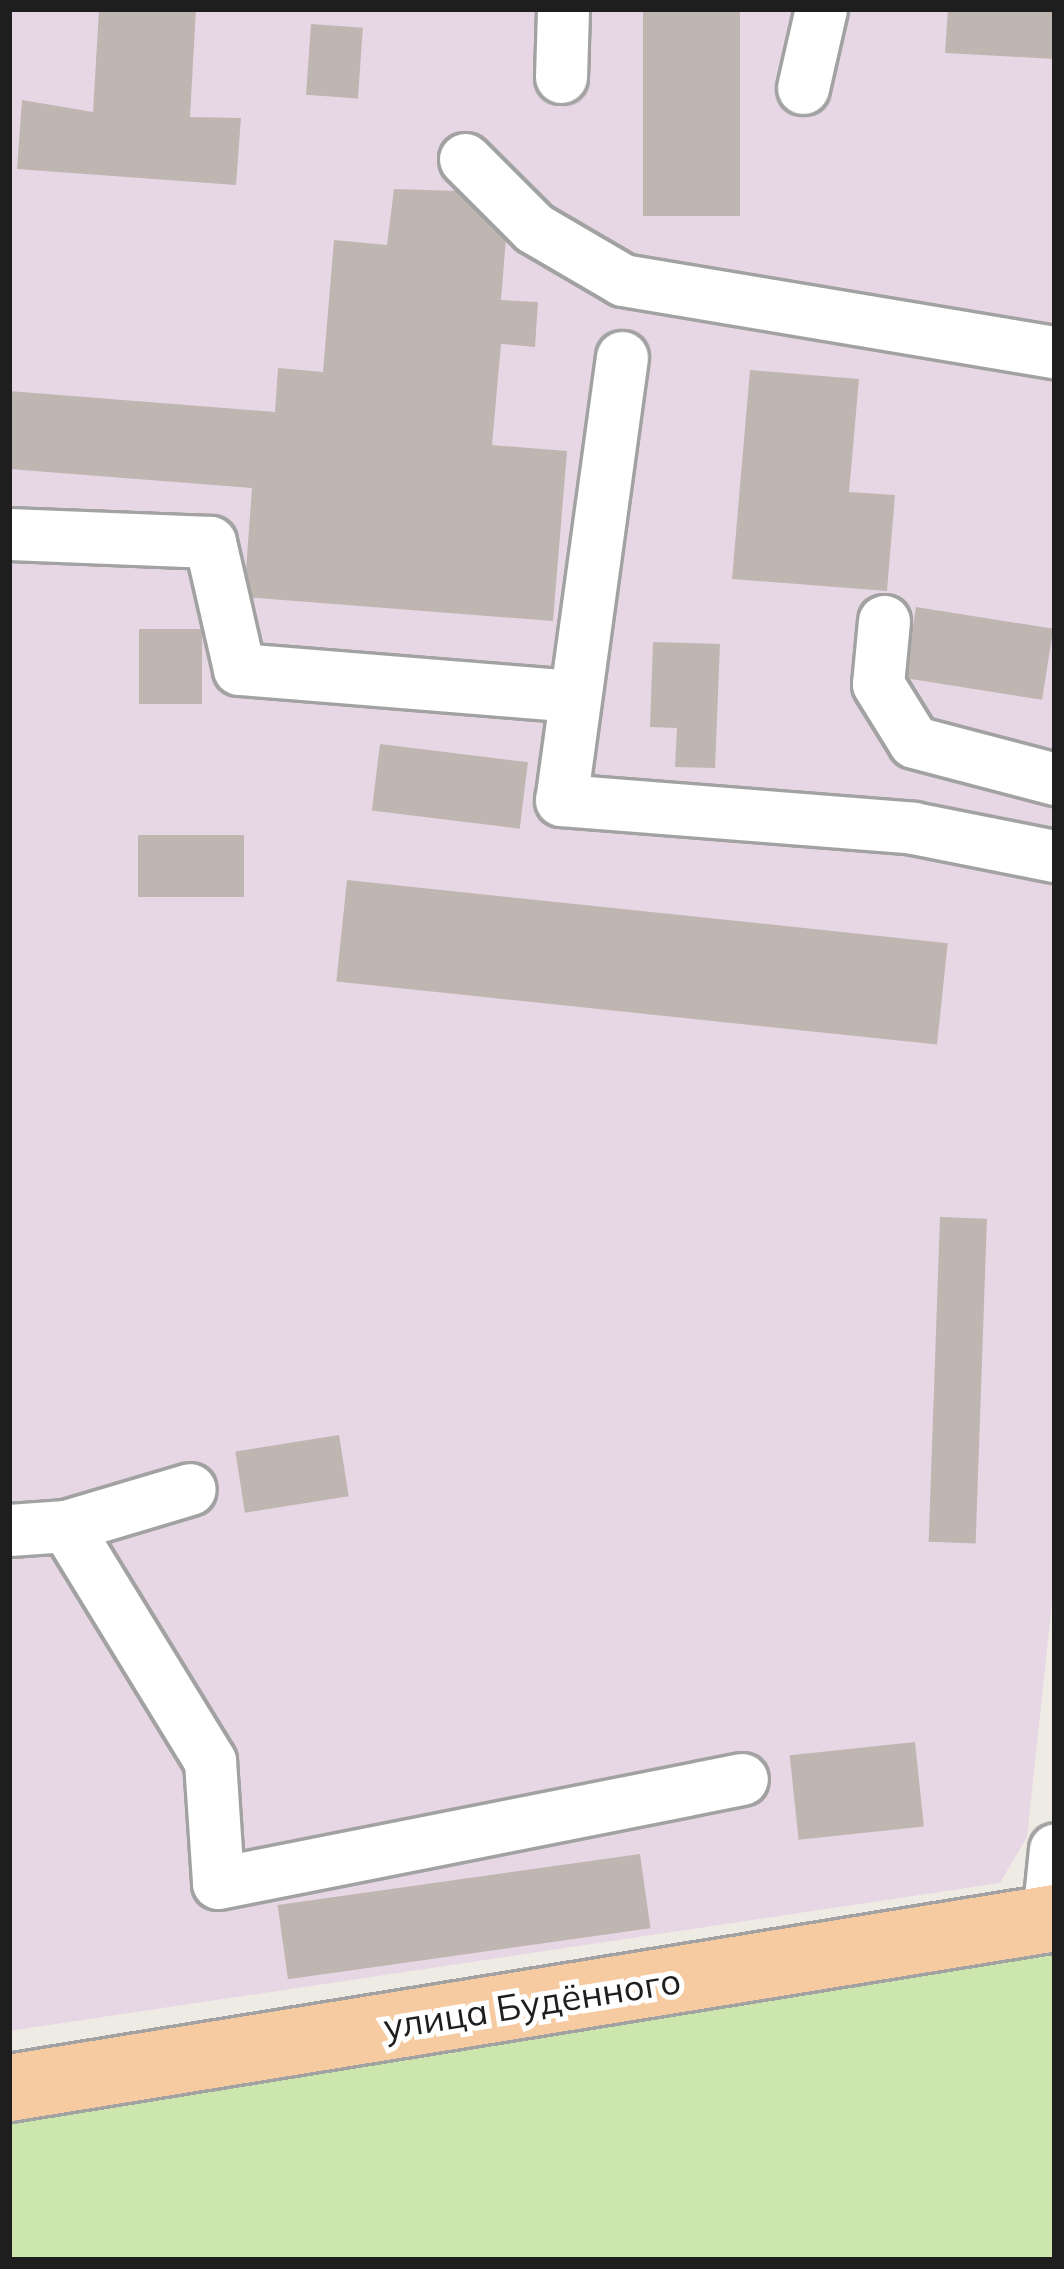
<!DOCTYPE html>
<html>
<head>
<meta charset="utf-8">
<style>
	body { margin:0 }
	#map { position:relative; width:1064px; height:2269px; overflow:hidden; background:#eeeae4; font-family:Mulish,sans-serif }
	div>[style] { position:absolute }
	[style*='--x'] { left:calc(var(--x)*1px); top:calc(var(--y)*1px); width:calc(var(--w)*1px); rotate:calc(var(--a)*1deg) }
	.industrial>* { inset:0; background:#e7d7e5 }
	.grass>* { inset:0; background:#cde6ad }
	.building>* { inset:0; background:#bfb6b1; transform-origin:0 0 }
	.roads { filter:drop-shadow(3px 0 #a2a2a2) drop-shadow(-3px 0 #a2a2a2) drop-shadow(0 3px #a2a2a2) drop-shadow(0 -3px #a2a2a2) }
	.minor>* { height:51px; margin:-25.5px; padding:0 25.5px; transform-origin:25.5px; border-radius:25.5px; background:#fff }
	.major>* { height:66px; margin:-33px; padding:0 33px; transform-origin:33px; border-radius:33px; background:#f7cba1 }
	span { translate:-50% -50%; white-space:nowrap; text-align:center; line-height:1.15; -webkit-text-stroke:10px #fff; paint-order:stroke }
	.street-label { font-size:36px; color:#1e1e1e }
	.frame { position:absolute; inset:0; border:12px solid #1e1e1e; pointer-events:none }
</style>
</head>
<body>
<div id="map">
	<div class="industrial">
		<div style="clip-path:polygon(9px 9px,1055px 9px,1055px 1574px,1027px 1837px,1000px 1883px,9px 2031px)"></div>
	</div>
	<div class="grass">
		<div style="clip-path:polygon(1055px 1925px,1055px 2260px,9px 2260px,9px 2108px)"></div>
	</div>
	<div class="building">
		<div style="clip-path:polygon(99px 9px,196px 9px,190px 117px,241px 118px,236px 185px,17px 169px,22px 100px,93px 112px)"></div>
		<div style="left:643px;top:9px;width:97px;height:207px"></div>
		<div style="clip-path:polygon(948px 9px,1055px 9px,1055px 59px,945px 53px)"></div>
		<div style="left:311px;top:24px;width:52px;height:71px;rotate:4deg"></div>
		<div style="clip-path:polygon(394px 189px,460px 191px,507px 226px,501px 300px,538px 302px,535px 347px,501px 344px,492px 445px,567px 451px,553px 621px,244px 597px,252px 488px,9px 469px,9px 391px,275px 412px,278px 368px,323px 372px,334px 240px,387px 245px)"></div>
		<div style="clip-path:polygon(750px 370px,859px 379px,849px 492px,895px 495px,887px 591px,732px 579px)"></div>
		<div style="left:916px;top:607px;width:139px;height:72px;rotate:9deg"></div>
		<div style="left:139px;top:629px;width:63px;height:75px"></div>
		<div style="clip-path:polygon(653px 642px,720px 644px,715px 768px,675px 767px,677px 728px,650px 727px)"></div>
		<div style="left:380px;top:744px;width:149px;height:67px;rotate:7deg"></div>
		<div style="left:138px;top:835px;width:106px;height:62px"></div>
		<div style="left:347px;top:880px;width:604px;height:102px;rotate:6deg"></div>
		<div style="left:940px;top:1217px;width:47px;height:325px;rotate:2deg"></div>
		<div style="left:339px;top:1435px;width:62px;height:105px;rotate:81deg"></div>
		<div style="left:915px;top:1742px;width:85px;height:126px;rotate:84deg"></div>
		<div style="left:640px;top:1854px;width:75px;height:366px;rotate:82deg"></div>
	</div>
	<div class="roads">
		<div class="minor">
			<div style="--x:561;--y:77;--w:68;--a:-88.3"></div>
			<div style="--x:803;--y:88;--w:81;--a:-77.2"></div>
			<div style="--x:465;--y:159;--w:98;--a:45"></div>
			<div style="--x:534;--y:228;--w:103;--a:30.3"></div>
			<div style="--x:623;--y:280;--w:438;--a:9.5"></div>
			<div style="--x:622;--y:357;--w:447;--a:97.8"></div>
			<div style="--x:561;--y:800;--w:353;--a:4.5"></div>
			<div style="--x:913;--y:828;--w:145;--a:11.2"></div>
			<div style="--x:9;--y:534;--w:201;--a:2.3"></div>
			<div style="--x:210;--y:542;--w:130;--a:77.1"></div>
			<div style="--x:239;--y:669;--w:337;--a:4.6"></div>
			<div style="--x:884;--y:621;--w:63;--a:95.4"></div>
			<div style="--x:878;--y:684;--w:68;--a:58.2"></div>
			<div style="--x:914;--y:742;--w:146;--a:14.7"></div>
			<div style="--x:66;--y:1526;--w:276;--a:58.5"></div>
			<div style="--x:210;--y:1761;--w:122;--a:86.2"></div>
			<div style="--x:218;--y:1883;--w:534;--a:-11.23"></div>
			<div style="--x:9;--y:1530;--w:57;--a:-4"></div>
			<div style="--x:66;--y:1526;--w:129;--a:-16.6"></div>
			<div style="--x:1048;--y:1918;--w:69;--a:-84.2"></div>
		</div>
		<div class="major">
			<div style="--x:9;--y:2088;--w:1060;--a:-9.23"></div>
		</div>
	</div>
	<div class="street-label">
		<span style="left:532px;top:2003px;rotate:-9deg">улица Будённого</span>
	</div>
	<div class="frame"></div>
</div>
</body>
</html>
